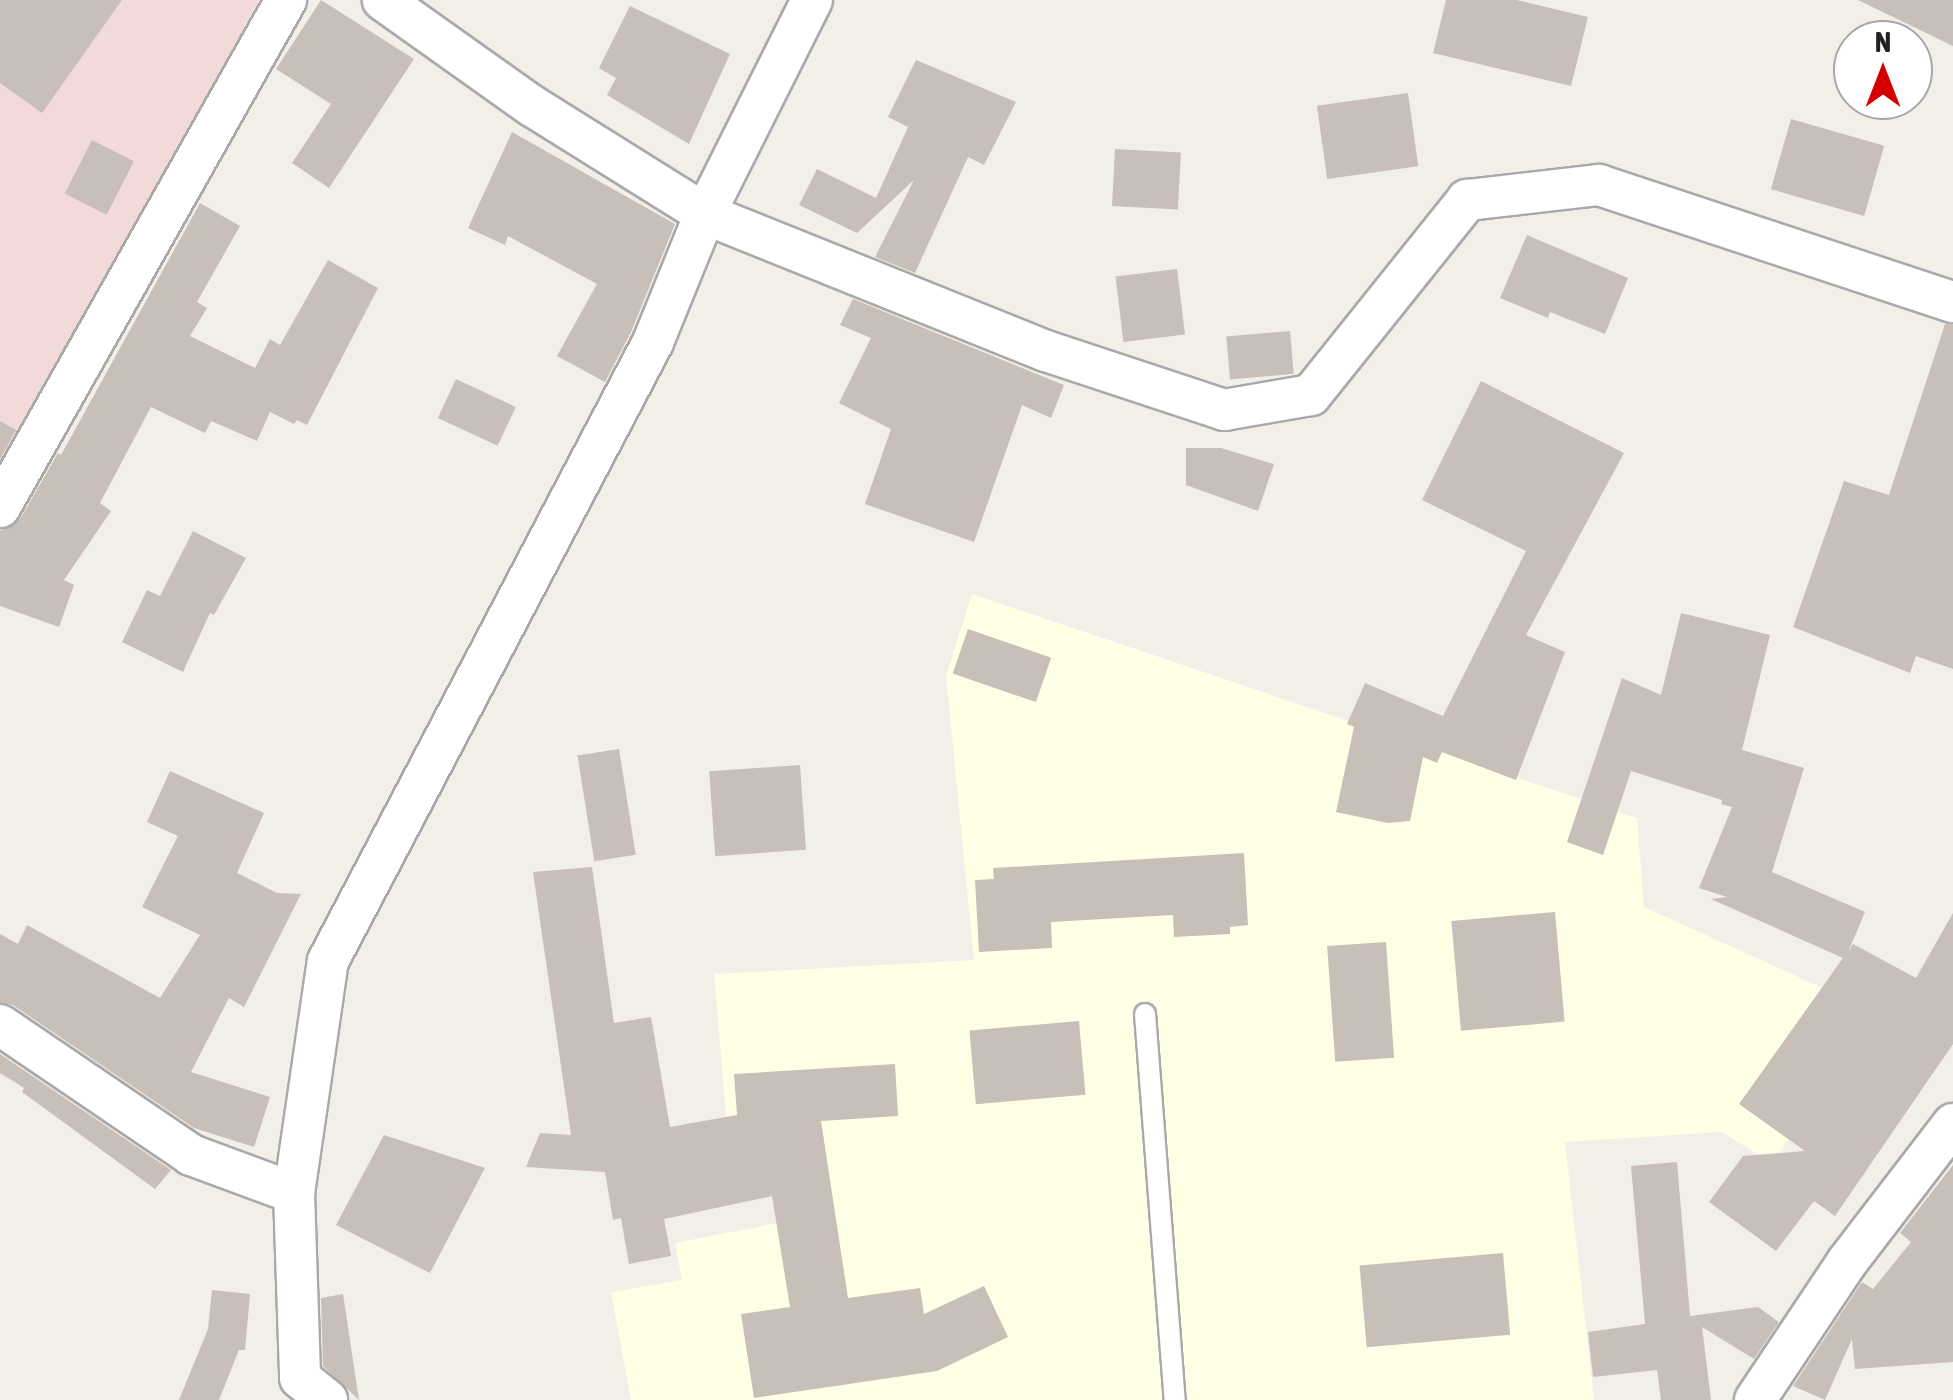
<!DOCTYPE html>
<html>
<head>
<meta charset="utf-8">
<style>
	body { margin:0 }
	#map { position:relative; width:1953px; height:1400px; overflow:hidden; background:#f2efe9; font-family:"Asap Condensed",sans-serif }
	div>[style] { position:absolute }
	[style*='--x'] { left:calc(var(--x)*1px); top:calc(var(--y)*1px); width:calc(var(--w)*1px); rotate:calc(var(--a)*1deg) }
	.commercial>* { inset:0; background:#f2dad9 }
	.education>* { inset:0; background:#ffffe5 }
	.building>* { inset:0; background:#c7bfb8; transform-origin:0 0 }
	.roads { filter:drop-shadow(2px 0 #a9a9a9) drop-shadow(-2px 0 #a9a9a9) drop-shadow(0 2px #a9a9a9) drop-shadow(0 -2px #a9a9a9) }
	.lane>* { height:20px; margin:-10px; padding:0 10px; transform-origin:10px; border-radius:10px; background:#fff }
	.street>* { height:40px; margin:-20px; padding:0 20px; transform-origin:20px; border-radius:20px; background:#fff }
	span { translate:-50% -50%; white-space:nowrap; text-align:center; line-height:1.15; -webkit-text-stroke:10px #fff; paint-order:stroke }
	.north { position:absolute; left:1833px; top:20px; width:100px; height:100px; box-sizing:border-box; background:#fff; border:2px solid #a7a7a7; border-radius:50%; rotate:0deg; font-size:28px; font-weight:700; line-height:40px; text-align:center; color:#222 }
	.north::after { content:''; display:block; margin:auto; width:35px; height:45px; background:#d40000; clip-path:polygon(50% 0,100% 100%,50% 72%,0 100%) }
</style>
</head>
<body>
<div id="map">
	<div class="commercial">
		<div style="clip-path:polygon(0 0,259px 0,0 481px)"></div>
	</div>
	<div class="education">
		<div style="clip-path:polygon(972px 594px,1637px 818px,1644px 907px,1878px 1013px,1772px 1163px,1722px 1132px,1565px 1142px,1594px 1400px,631px 1400px,611px 1292px,682px 1280px,675px 1243px,778px 1223px,767px 1146px,729px 1149px,714px 974px,974px 960px,946px 676px)"></div>
	</div>
	<div class="building">
		<div style="clip-path:polygon(0 0,122px 0,42px 113px,0 83px)"></div>
		<div style="clip-path:polygon(321px 0,414px 59px,329px 188px,292px 163px,331px 104px,276px 69px)"></div>
		<div style="clip-path:polygon(1446px 0,1517px 0,1588px 17px,1571px 86px,1433px 53px)"></div>
		<div style="clip-path:polygon(1858px 0,1953px 0,1953px 46px)"></div>
		<div style="clip-path:polygon(630px 6px,730px 54px,689px 144px,607px 95px,616px 78px,599px 68px)"></div>
		<div style="clip-path:polygon(916px 60px,1016px 102px,984px 165px,968px 157px,915px 273px,875px 257px,914px 180px,857px 233px,799px 205px,817px 169px,876px 198px,908px 127px,888px 117px)"></div>
		<div style="left:1408px;top:93px;width:74px;height:92px;rotate:82deg"></div>
		<div style="left:1791px;top:119px;width:97px;height:73px;rotate:16deg"></div>
		<div style="clip-path:polygon(512px 132px,675px 224px,631px 332px,605px 382px,557px 356px,597px 284px,508px 236px,505px 245px,468px 228px)"></div>
		<div style="left:92px;top:140px;width:47px;height:60px;rotate:27deg"></div>
		<div style="left:1115px;top:149px;width:66px;height:57px;rotate:3deg"></div>
		<div style="clip-path:polygon(200px 203px,240px 226px,197px 302px,207px 308px,190px 336px,255px 368px,270px 339px,280px 345px,328px 260px,378px 288px,307px 425px,297px 420px,294px 424px,270px 412px,257px 441px,211px 421px,205px 433px,151px 407px,100px 503px,111px 511px,64px 580px,74px 585px,59px 627px,0 606px,0 531px,20px 519px,58px 453px,61px 455px)"></div>
		<div style="clip-path:polygon(1527px 235px,1628px 278px,1605px 334px,1550px 312px,1548px 318px,1500px 298px)"></div>
		<div style="left:1177px;top:269px;width:66px;height:62px;rotate:83deg"></div>
		<div style="clip-path:polygon(853px 299px,1064px 385px,1051px 418px,1022px 405px,974px 542px,865px 504px,891px 429px,839px 403px,871px 338px,840px 325px)"></div>
		<div style="clip-path:polygon(1945px 324px,1953px 325px,1953px 669px,1916px 656px,1910px 673px,1793px 627px,1844px 481px,1889px 495px)"></div>
		<div style="left:1290px;top:331px;width:43px;height:64px;rotate:85deg"></div>
		<div style="left:456px;top:379px;width:66px;height:43px;rotate:25deg"></div>
		<div style="clip-path:polygon(1481px 381px,1624px 453px,1526px 635px,1565px 652px,1516px 780px,1442px 752px,1437px 763px,1423px 757px,1410px 821px,1388px 823px,1336px 812px,1354px 727px,1347px 724px,1365px 683px,1443px 716px,1526px 551px,1422px 500px)"></div>
		<div style="clip-path:polygon(0 421px,16px 430px,0 459px)"></div>
		<div style="clip-path:polygon(1186px 448px,1221px 448px,1274px 464px,1258px 511px,1186px 485px)"></div>
		<div style="clip-path:polygon(193px 531px,246px 558px,214px 615px,210px 613px,183px 672px,122px 642px,147px 590px,160px 596px)"></div>
		<div style="clip-path:polygon(1681px 613px,1770px 635px,1742px 750px,1804px 768px,1772px 872px,1865px 912px,1848px 952px,1853px 944px,1916px 978px,1953px 913px,1953px 1044px,1835px 1216px,1814px 1201px,1776px 1251px,1709px 1202px,1743px 1156px,1805px 1151px,1739px 1104px,1843px 958px,1711px 899px,1727px 897px,1699px 888px,1732px 807px,1721px 804px,1722px 800px,1631px 771px,1603px 855px,1567px 842px,1622px 678px,1661px 695px)"></div>
		<div style="left:968px;top:629px;width:88px;height:47px;rotate:19deg"></div>
		<div style="left:619px;top:749px;width:107px;height:42px;rotate:81deg"></div>
		<div style="left:800px;top:765px;width:85px;height:91px;rotate:86deg"></div>
		<div style="clip-path:polygon(170px 771px,264px 813px,237px 873px,277px 893px,301px 894px,244px 1007px,229px 998px,191px 1072px,270px 1097px,254px 1147px,194px 1128px,13px 1005px,0 1002px,0 934px,18px 944px,27px 925px,160px 998px,200px 935px,142px 907px,178px 836px,147px 822px)"></div>
		<div style="clip-path:polygon(1244px 853px,1248px 925px,1230px 927px,1230px 934px,1174px 937px,1173px 915px,1051px 922px,1052px 948px,979px 952px,975px 880px,994px 879px,993px 868px)"></div>
		<div style="clip-path:polygon(592px 867px,614px 1023px,651px 1017px,670px 1127px,737px 1115px,734px 1074px,895px 1064px,898px 1116px,821px 1121px,848px 1298px,920px 1288px,924px 1314px,984px 1286px,1008px 1337px,937px 1371px,754px 1398px,741px 1314px,790px 1307px,772px 1196px,664px 1219px,671px 1256px,629px 1264px,621px 1218px,613px 1220px,605px 1172px,526px 1167px,540px 1133px,571px 1135px,533px 872px)"></div>
		<div style="left:1555px;top:912px;width:110px;height:104px;rotate:85deg"></div>
		<div style="left:1386px;top:942px;width:116px;height:59px;rotate:86deg"></div>
		<div style="left:1079px;top:1021px;width:74px;height:110px;rotate:85deg"></div>
		<div style="clip-path:polygon(0 1054px,171px 1170px,155px 1189px,22px 1092px,24px 1088px,0 1073px)"></div>
		<div style="clip-path:polygon(384px 1135px,485px 1168px,430px 1273px,336px 1225px)"></div>
		<div style="clip-path:polygon(1677px 1162px,1690px 1316px,1758px 1307px,1779px 1322px,1754px 1359px,1702px 1327px,1711px 1400px,1661px 1400px,1657px 1370px,1593px 1377px,1588px 1332px,1645px 1324px,1631px 1166px)"></div>
		<div style="clip-path:polygon(1953px 1165px,1953px 1362px,1855px 1369px,1852px 1339px,1825px 1400px,1793px 1386px,1862px 1282px,1873px 1289px,1911px 1242px,1900px 1233px)"></div>
		<div style="left:1503px;top:1253px;width:82px;height:144px;rotate:85deg"></div>
		<div style="clip-path:polygon(212px 1290px,250px 1294px,245px 1350px,239px 1350px,219px 1400px,179px 1400px,208px 1329px)"></div>
		<div style="clip-path:polygon(343px 1294px,359px 1400px,323px 1366px,321px 1298px)"></div>
	</div>
	<div class="roads">
		<div class="lane">
			<div style="--x:1145;--y:1014;--w:387;--a:85.6"></div>
		</div>
		<div class="street">
			<div style="--x:812;--y:0;--w:239;--a:116.6"></div>
			<div style="--x:705;--y:214;--w:367;--a:21.9"></div>
			<div style="--x:1046;--y:351;--w:188;--a:18.3"></div>
			<div style="--x:1224;--y:410;--w:88;--a:-9.8"></div>
			<div style="--x:1311;--y:395;--w:250;--a:-51.3"></div>
			<div style="--x:1467;--y:200;--w:133;--a:-6.5"></div>
			<div style="--x:1599;--y:185;--w:373;--a:18.3"></div>
			<div style="--x:0;--y:507;--w:582;--a:-60.57"></div>
			<div style="--x:0;--y:1025;--w:231;--a:34.2"></div>
			<div style="--x:191;--y:1155;--w:110;--a:20.3"></div>
			<div style="--x:294;--y:1193;--w:185;--a:88.1"></div>
			<div style="--x:300;--y:1378;--w:35;--a:39"></div>
			<div style="--x:294;--y:1193;--w:234;--a:-81.7"></div>
			<div style="--x:328;--y:961;--w:699;--a:-62.3"></div>
			<div style="--x:653;--y:342;--w:138;--a:-67.9"></div>
			<div style="--x:705;--y:214;--w:204;--a:-148"></div>
			<div style="--x:532;--y:106;--w:183;--a:-144.6"></div>
			<div style="--x:1755;--y:1400;--w:166;--a:-56.3"></div>
			<div style="--x:1847;--y:1262;--w:174;--a:-52.5"></div>
		</div>
	</div>
	<div class="north">N</div>
</div>
</body>
</html>
